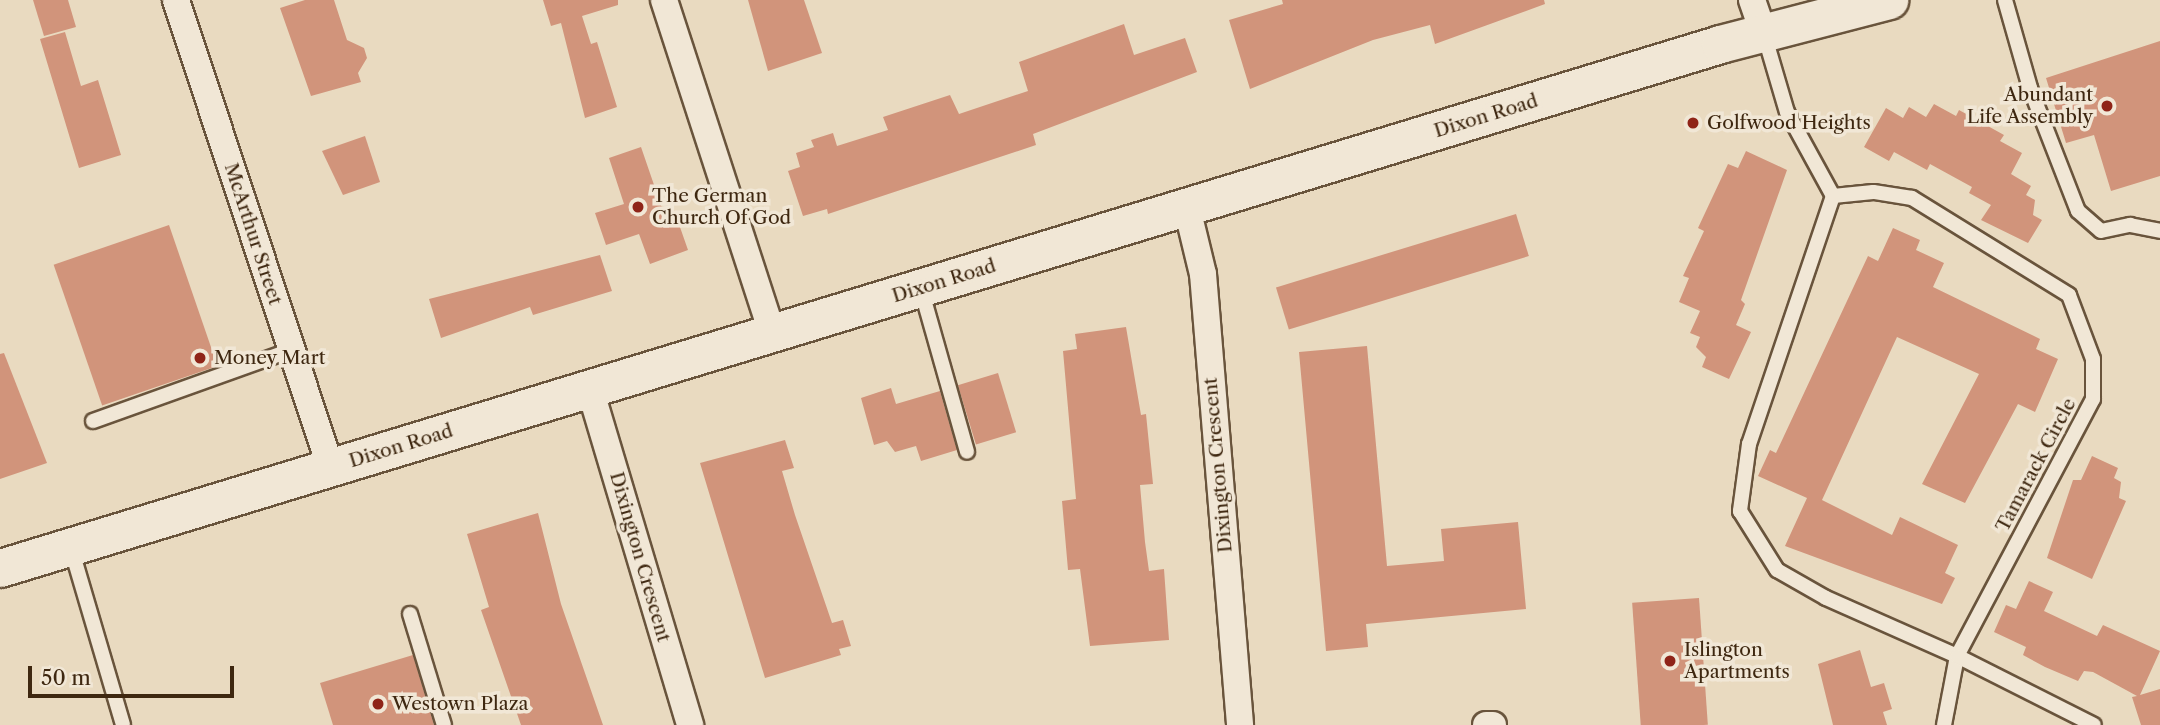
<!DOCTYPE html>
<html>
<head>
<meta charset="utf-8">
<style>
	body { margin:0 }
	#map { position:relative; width:2160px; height:725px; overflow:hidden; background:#e9dac0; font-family:"Libre Caslon Text",serif }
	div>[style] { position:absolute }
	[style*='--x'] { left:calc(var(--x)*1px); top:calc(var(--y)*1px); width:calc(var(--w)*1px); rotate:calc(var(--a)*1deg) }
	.building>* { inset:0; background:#d1947b; transform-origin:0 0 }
	.roads { filter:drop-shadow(2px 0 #69543c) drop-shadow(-2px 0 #69543c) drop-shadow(0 2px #69543c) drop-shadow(0 -2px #69543c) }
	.lane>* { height:14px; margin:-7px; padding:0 7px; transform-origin:7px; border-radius:7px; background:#f1e7d6 }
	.street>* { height:26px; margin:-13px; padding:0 13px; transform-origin:13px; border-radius:13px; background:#f1e7d6 }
	.secondary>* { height:37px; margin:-18.5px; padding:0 18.5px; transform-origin:18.5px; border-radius:18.5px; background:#f1e7d6 }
	.dots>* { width:19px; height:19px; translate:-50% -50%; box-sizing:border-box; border:4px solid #f1e7d6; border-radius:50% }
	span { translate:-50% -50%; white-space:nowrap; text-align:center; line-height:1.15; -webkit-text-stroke:7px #f1e7d6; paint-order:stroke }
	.poi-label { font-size:19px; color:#3e2710 }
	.right { translate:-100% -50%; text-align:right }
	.left { translate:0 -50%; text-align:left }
	.street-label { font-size:19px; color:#3e2710 }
	.scale { position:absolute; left:28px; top:666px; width:206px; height:32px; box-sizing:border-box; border:4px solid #3e2710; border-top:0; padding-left:9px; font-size:21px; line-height:24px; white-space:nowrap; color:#3e2710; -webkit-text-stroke:5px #f1e7d6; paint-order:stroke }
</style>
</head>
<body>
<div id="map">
	<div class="building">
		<div style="clip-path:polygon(33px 0,68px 0,76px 27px,44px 36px)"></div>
		<div style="clip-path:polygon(305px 0,334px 0,347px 40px,364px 48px,367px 58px,358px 73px,361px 82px,311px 96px,280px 8px)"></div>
		<div style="clip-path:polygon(543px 0,618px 0,618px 5px,582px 16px,591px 44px,597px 42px,617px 107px,585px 118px,561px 23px,551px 26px)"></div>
		<div style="clip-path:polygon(748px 0,804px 0,822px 53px,768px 71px)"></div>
		<div style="clip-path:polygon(1282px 0,1544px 0,1545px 4px,1435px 44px,1430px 25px,1373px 40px,1250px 89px,1229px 20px,1283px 4px)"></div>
		<div style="clip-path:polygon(1124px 24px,1134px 55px,1185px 38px,1197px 72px,1033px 134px,1036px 145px,828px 214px,827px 209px,803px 216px,788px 171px,800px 167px,796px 153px,814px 147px,811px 140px,833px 133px,837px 146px,888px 130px,883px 117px,950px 95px,959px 114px,1028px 91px,1019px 62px)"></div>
		<div style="clip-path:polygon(65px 32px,81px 86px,98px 80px,121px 155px,79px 168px,40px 39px)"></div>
		<div style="clip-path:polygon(2160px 41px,2160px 176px,2111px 191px,2094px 135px,2066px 143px,2046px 78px)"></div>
		<div style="clip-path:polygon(1934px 104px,1956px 116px,1959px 110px,2004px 135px,2000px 141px,2022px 153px,2011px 174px,2031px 186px,2026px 195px,2035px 200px,2033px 215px,2042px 220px,2028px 243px,1981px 220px,1991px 205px,1969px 193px,1972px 187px,1930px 164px,1927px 170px,1894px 152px,1889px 161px,1864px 147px,1886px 108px,1903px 118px,1909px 107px,1926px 117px)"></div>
		<div style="clip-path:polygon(365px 136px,380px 182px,343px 195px,322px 151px)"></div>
		<div style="clip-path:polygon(641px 147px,664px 214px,674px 210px,688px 250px,650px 264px,639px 234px,606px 245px,595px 213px,624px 204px,609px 158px)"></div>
		<div style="clip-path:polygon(1746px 151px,1787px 170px,1741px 300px,1745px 304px,1736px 325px,1751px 332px,1729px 379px,1702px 367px,1706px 357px,1696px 347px,1700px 337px,1690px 333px,1700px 311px,1679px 302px,1689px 278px,1683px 276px,1704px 231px,1698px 228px,1728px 164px,1738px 168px)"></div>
		<div style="left:1516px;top:214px;width:44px;height:251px;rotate:73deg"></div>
		<div style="left:169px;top:225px;width:149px;height:122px;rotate:71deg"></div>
		<div style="clip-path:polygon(1893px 228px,1920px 240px,1916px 250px,1944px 263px,1933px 287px,2040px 339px,2036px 349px,2058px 359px,2035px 412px,2018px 404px,1965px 503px,1922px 484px,1979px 374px,1897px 337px,1822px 500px,1892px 535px,1900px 517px,1958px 545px,1945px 573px,1955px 578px,1942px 604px,1785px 546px,1807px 498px,1758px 476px,1770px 450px,1776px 453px,1868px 256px,1878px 261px)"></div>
		<div style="clip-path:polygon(600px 255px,612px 291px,533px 315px,530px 307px,441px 338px,429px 299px)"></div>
		<div style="clip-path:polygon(1126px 327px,1141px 415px,1146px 414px,1153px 484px,1140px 485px,1145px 542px,1149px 571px,1164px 569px,1169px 640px,1090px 646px,1080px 569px,1068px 570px,1062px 501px,1076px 499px,1063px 351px,1077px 349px,1075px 334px)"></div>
		<div style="clip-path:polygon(1367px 346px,1387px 566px,1444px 561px,1441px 529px,1518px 522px,1526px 609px,1366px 624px,1368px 647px,1326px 651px,1299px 352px)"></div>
		<div style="clip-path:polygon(4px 353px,47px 463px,0 479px,0 354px)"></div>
		<div style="left:998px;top:373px;width:62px;height:42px;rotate:73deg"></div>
		<div style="clip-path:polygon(891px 388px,896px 404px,940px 391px,957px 450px,921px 461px,916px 446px,895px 452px,887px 441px,874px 445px,861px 398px)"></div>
		<div style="clip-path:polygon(785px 440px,794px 468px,782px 471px,795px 515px,832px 623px,843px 620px,851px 646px,839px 649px,841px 655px,765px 678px,700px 463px)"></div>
		<div style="clip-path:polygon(2092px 456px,2118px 468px,2114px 478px,2121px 482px,2119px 498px,2126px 501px,2092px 579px,2047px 558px,2073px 480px,2081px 480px)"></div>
		<div style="clip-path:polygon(538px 513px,561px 604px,603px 725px,521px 725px,481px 610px,489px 607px,467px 534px)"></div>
		<div style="clip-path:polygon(2029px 581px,2053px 592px,2044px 611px,2097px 636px,2103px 625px,2160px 651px,2140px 695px,2160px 689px,2160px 725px,2141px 725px,2132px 697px,2137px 696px,2093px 672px,2084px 671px,2078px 681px,2045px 667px,2023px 655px,2026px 647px,1994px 632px,2006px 605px,2016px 609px)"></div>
		<div style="left:1699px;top:598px;width:127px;height:67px;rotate:86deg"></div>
		<div style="clip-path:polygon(1860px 650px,1871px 687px,1884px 683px,1892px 709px,1883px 712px,1887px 725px,1833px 725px,1818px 664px)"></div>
		<div style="clip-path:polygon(413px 655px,434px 725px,333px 725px,320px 683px)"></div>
	</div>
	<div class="roads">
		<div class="lane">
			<div style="--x:2005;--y:0;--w:91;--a:74.1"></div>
			<div style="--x:2030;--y:88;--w:132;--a:68.7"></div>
			<div style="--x:2078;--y:211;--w:30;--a:41"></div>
			<div style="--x:2101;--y:231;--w:30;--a:-12"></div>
			<div style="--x:2130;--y:225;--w:31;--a:11"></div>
			<div style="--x:1764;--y:34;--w:81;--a:73.6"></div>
			<div style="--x:1787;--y:112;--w:96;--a:61.3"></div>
			<div style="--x:921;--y:289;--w:169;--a:74.2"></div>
			<div style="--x:93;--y:421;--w:210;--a:-19.7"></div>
			<div style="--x:71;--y:548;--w:184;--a:73.6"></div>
			<div style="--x:410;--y:614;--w:116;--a:73"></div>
			<div style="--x:1944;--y:725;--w:70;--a:-79.3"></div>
			<div style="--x:1957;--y:656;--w:291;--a:-62.1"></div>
			<div style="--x:2093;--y:399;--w:40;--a:-90"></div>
			<div style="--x:2093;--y:359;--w:68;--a:-110.6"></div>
			<div style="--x:2069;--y:295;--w:185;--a:-148.3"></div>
			<div style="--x:1912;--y:198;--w:39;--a:-171"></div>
			<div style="--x:1873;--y:192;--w:40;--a:174.3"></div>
			<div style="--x:1833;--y:196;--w:262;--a:108.7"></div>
			<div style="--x:1749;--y:444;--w:68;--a:97.7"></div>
			<div style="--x:1740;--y:511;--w:70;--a:57.9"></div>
			<div style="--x:1777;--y:570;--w:56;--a:29.7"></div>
			<div style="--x:1826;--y:598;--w:143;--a:23.9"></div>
			<div style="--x:1957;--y:656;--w:153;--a:26.7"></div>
		</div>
		<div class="street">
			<div style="--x:176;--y:0;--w:492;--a:71.7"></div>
			<div style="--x:664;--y:0;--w:350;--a:72"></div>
			<div style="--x:1752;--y:0;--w:36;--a:71"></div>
			<div style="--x:1187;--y:208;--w:68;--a:76.4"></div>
			<div style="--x:1203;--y:274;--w:453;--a:85.3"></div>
			<div style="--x:590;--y:389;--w:351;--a:73.4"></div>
			<div style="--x:1486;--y:725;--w:7;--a:0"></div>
		</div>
		<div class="secondary">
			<div style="--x:0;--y:568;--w:1798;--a:-16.94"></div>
			<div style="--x:1720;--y:44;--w:175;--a:-14.6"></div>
		</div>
	</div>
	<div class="dots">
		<div style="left:2107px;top:106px;background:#8f2418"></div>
		<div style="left:1693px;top:123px;background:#8f2418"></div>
		<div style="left:638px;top:207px;background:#8f2418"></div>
		<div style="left:200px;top:358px;background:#8f2418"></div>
		<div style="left:1670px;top:661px;background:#8f2418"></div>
		<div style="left:378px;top:704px;background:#8f2418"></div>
	</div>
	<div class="poi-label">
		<span class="right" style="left:2093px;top:106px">Abundant<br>Life Assembly</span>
		<span class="left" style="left:1707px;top:123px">Golfwood Heights</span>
		<span class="left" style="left:652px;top:207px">The German<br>Church Of God</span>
		<span class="left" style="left:214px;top:358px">Money Mart</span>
		<span class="left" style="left:1684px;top:661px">Islington<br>Apartments</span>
		<span class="left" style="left:392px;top:704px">Westown Plaza</span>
	</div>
	<div class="street-label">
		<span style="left:1486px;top:116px;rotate:-17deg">Dixon Road</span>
		<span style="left:253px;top:234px;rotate:72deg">McArthur Street</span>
		<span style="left:944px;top:281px;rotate:-17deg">Dixon Road</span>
		<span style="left:401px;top:446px;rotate:-17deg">Dixon Road</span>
		<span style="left:1218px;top:465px;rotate:-95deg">Dixington Crescent</span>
		<span style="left:2036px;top:465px;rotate:-62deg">Tamarack Circle</span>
		<span style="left:640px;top:557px;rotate:74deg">Dixington Crescent</span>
	</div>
	<div class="scale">50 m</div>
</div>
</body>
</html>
